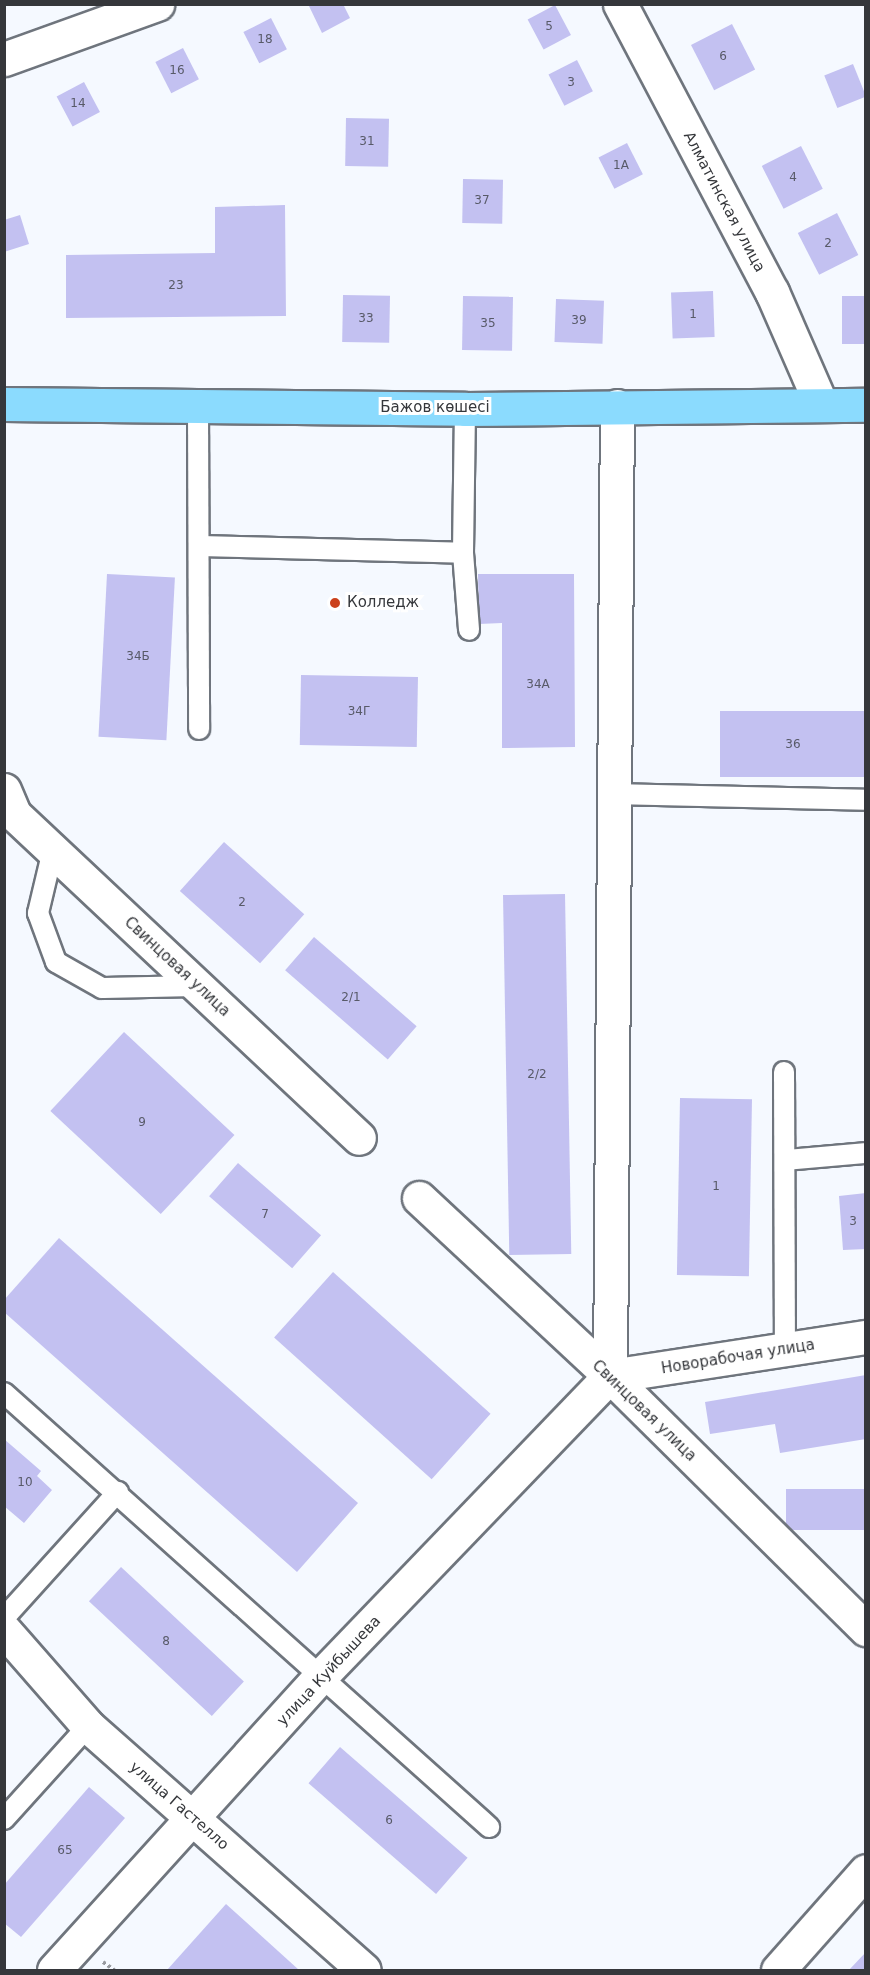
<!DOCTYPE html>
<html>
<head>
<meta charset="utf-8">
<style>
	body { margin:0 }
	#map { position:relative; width:870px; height:1975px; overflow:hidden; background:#f5f9ff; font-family:"DejaVu Sans",sans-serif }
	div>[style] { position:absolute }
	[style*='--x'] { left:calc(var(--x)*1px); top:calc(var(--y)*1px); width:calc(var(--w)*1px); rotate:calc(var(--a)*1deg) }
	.building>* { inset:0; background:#c3c1f1; transform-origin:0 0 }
	.path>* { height:4px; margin-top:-2px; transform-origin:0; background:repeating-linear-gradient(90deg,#979a9f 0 3px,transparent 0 6px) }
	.roads { filter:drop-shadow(2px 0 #6f757d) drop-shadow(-2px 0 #6f757d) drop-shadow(0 2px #6f757d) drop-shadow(0 -2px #6f757d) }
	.lane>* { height:20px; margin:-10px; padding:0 10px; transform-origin:10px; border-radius:10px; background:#fff }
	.street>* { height:33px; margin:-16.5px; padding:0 16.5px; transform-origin:16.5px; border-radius:16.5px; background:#fff }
	.primary>* { height:33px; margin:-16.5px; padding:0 16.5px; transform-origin:16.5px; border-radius:16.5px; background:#8bdbfe }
	.dots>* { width:16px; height:16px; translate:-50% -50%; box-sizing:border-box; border:3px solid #fff; border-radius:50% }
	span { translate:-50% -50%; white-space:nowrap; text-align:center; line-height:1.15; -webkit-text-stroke:6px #fff; paint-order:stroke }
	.number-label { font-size:12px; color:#585a68 }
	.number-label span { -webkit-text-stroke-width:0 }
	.street-label { font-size:15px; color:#35373b }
	.poi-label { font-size:15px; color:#35373b }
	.left { translate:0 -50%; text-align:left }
	.frame { position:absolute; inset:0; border:6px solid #35373b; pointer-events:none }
</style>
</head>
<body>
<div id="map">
	<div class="building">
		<div style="clip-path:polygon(308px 4px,343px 4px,350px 18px,322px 33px)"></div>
		<div style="left:555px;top:5px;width:34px;height:31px;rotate:62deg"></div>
		<div style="left:271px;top:18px;width:35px;height:31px;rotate:63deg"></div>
		<div style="left:732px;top:24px;width:51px;height:46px;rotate:63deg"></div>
		<div style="left:183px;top:48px;width:35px;height:31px;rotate:63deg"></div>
		<div style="left:577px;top:60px;width:35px;height:32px;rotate:63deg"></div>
		<div style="left:853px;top:64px;width:35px;height:31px;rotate:68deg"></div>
		<div style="left:84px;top:82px;width:34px;height:31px;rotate:62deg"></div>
		<div style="left:346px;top:118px;width:43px;height:48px;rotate:1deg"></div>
		<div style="left:627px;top:143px;width:35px;height:32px;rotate:63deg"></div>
		<div style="left:801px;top:146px;width:48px;height:44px;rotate:63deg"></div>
		<div style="left:463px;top:179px;width:40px;height:44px;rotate:1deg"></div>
		<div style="clip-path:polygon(285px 205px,286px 316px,66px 318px,66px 255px,215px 253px,215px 207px)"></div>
		<div style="left:837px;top:213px;width:47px;height:44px;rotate:63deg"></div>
		<div style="clip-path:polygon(20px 215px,29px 244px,4px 252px,4px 220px)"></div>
		<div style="left:713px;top:291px;width:46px;height:42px;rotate:88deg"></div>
		<div style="left:343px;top:295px;width:47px;height:47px;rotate:1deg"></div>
		<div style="left:463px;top:296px;width:50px;height:54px;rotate:1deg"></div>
		<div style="left:866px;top:296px;width:48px;height:24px;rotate:90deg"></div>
		<div style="left:556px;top:299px;width:48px;height:43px;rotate:2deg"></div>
		<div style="left:107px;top:574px;width:68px;height:163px;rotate:3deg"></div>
		<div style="clip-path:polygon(478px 574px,574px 574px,575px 747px,502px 748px,502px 623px,479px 624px)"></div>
		<div style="left:301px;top:675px;width:117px;height:70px;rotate:1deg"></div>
		<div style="left:866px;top:711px;width:66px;height:146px;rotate:90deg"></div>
		<div style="left:224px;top:842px;width:108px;height:66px;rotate:42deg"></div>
		<div style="left:565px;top:894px;width:360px;height:62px;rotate:89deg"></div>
		<div style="left:314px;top:937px;width:136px;height:44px;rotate:41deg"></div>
		<div style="left:124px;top:1032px;width:151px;height:108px;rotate:43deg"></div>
		<div style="left:680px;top:1098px;width:72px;height:177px;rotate:1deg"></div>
		<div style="left:238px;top:1163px;width:110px;height:44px;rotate:41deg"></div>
		<div style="clip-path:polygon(866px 1193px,866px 1249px,843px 1250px,839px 1196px)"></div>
		<div style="clip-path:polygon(59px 1238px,358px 1503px,297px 1572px,4px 1312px,4px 1300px)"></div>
		<div style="left:333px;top:1272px;width:212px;height:88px;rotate:42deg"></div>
		<div style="clip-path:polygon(866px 1375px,866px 1439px,780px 1453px,775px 1424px,710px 1434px,705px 1402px)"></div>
		<div style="clip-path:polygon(4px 1439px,41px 1471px,37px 1476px,52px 1490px,24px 1523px,4px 1506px)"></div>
		<div style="left:866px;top:1489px;width:41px;height:80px;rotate:90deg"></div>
		<div style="left:121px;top:1567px;width:168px;height:47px;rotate:43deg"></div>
		<div style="left:340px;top:1747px;width:169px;height:48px;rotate:41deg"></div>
		<div style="clip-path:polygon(89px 1787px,125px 1818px,21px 1937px,4px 1923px,4px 1885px)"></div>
		<div style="clip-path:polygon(226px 1904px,299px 1970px,167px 1970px)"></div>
		<div style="clip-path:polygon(866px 1952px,866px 1970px,849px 1970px)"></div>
	</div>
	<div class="path">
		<div style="--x:103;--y:1962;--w:14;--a:36"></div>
	</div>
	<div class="roads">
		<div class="lane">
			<div style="--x:198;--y:407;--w:322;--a:89.8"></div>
			<div style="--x:465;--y:409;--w:144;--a:90.8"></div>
			<div style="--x:463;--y:553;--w:77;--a:85.5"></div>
			<div style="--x:201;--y:546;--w:262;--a:1.5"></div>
			<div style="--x:611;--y:794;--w:255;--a:1.3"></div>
			<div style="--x:53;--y:850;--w:65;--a:103.4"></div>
			<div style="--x:38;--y:913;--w:52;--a:69.8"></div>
			<div style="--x:56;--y:962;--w:53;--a:29.5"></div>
			<div style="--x:102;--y:988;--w:95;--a:-1.2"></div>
			<div style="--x:784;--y:1072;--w:278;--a:89.8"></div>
			<div style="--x:786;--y:1160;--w:80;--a:-5"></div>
			<div style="--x:4;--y:1393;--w:651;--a:41.82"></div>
			<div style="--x:4;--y:1618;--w:170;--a:-47.9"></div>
			<div style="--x:4;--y:1819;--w:125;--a:-47.9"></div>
		</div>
		<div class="street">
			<div style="--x:620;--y:4;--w:326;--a:62.2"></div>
			<div style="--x:772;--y:292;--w:122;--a:66.4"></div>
			<div style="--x:4;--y:59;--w:163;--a:-19.8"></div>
			<div style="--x:4;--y:790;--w:26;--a:67"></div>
			<div style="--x:14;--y:814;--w:473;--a:43.2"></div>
			<div style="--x:419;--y:1198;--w:261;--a:43"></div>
			<div style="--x:610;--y:1376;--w:360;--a:44.7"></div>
			<div style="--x:610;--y:1376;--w:970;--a:-89.59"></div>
			<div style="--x:610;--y:1376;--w:259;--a:-8.7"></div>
			<div style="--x:4;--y:1630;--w:128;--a:48.8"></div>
			<div style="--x:88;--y:1726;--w:368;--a:41.5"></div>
			<div style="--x:54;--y:1970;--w:393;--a:-47.8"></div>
			<div style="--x:318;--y:1679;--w:421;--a:-46.1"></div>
			<div style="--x:778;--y:1970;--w:132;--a:-48.4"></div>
		</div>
		<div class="primary">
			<div style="--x:4;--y:404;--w:461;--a:0.6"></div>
			<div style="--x:465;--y:409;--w:401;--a:-0.6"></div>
		</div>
	</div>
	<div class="dots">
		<div style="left:335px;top:603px;background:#cb411c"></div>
	</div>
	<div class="number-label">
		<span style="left:549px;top:27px">5</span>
		<span style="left:265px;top:40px">18</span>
		<span style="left:723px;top:57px">6</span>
		<span style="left:177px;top:71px">16</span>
		<span style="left:571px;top:83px">3</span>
		<span style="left:78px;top:104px">14</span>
		<span style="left:367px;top:142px">31</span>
		<span style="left:621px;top:166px">1А</span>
		<span style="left:793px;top:178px">4</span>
		<span style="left:482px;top:201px">37</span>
		<span style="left:828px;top:244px">2</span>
		<span style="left:176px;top:286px">23</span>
		<span style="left:693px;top:315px">1</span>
		<span style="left:366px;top:319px">33</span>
		<span style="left:579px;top:321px">39</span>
		<span style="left:488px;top:324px">35</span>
		<span style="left:138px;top:657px">34Б</span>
		<span style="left:538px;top:685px">34А</span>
		<span style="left:359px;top:712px">34Г</span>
		<span style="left:793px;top:745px">36</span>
		<span style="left:242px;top:903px">2</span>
		<span style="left:351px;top:998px">2/1</span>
		<span style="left:537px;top:1075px">2/2</span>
		<span style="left:142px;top:1123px">9</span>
		<span style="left:716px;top:1187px">1</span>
		<span style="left:265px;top:1215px">7</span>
		<span style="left:853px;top:1222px">3</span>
		<span style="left:25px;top:1483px">10</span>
		<span style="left:166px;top:1642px">8</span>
		<span style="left:389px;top:1821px">6</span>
		<span style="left:65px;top:1851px">65</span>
	</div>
	<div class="street-label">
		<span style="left:724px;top:202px;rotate:62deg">Алматинская улица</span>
		<span style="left:435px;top:408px">Бажов көшесі</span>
		<span style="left:177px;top:967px;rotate:43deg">Свинцовая улица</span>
		<span style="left:738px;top:1357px;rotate:-9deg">Новорабочая улица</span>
		<span style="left:644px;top:1411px;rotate:44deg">Свинцовая улица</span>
		<span style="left:329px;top:1671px;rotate:-47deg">улица Куйбышева</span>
		<span style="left:179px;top:1806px;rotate:41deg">улица Гастелло</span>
	</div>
	<div class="poi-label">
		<span class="left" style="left:347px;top:603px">Колледж</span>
	</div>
	<div class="frame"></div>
</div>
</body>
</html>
